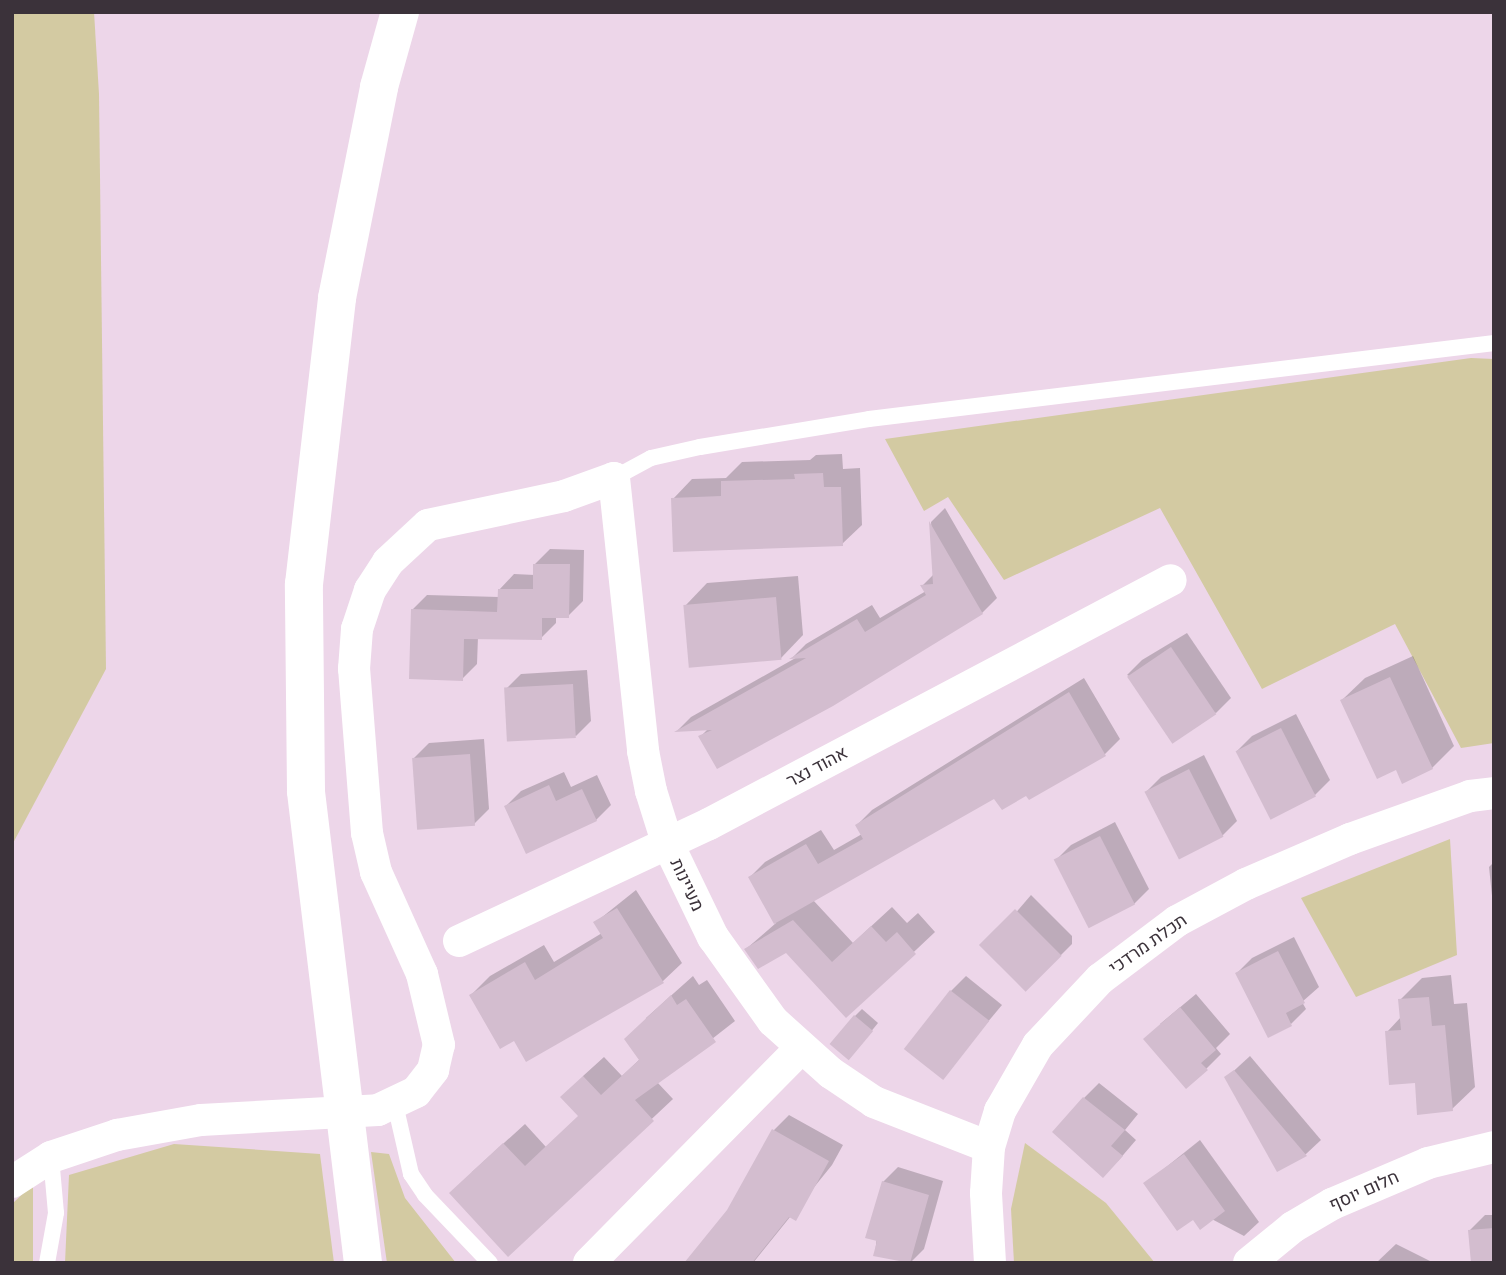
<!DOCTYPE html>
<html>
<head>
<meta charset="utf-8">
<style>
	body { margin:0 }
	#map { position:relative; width:1506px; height:1275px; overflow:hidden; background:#edd6e9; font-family:"IBM Plex Sans",Heebo,sans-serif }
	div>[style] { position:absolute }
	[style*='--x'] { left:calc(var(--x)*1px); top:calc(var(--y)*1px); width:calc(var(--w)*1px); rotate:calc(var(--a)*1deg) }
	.green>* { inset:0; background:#d3caa2 }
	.shadow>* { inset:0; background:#0003 }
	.building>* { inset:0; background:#d3bdcf; transform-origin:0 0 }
	.lane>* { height:16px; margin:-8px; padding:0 8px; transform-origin:8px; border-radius:8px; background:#fff }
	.street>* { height:32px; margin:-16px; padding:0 16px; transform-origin:16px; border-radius:16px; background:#fff }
	.secondary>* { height:38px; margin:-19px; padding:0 19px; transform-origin:19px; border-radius:19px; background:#fff }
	span { translate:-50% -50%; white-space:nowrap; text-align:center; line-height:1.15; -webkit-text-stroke:5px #fff; paint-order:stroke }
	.street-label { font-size:18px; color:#3b323a }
	.frame { position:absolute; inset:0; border:14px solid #3b323a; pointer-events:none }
</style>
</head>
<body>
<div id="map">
	<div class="green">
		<div style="clip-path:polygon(12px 12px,94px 12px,99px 94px,106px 669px,12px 845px)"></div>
		<div style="clip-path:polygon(1471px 358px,1494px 359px,1494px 743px,1461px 748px,1395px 624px,1262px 689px,1160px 508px,1004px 580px,948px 497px,924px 511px,885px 439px)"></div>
		<div style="clip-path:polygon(1450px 839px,1457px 955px,1356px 997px,1301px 898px)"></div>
		<div style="clip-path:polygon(1025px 1143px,1106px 1203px,1155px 1263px,1014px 1263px,1011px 1209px)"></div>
		<div style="clip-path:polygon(174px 1144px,320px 1154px,334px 1263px,65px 1263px,69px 1175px)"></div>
		<div style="clip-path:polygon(371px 1152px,389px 1154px,405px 1198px,456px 1263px,387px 1263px)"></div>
		<div style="clip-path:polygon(33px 1184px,33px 1263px,12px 1263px,12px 1204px)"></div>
	</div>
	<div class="shadow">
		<div style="clip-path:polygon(842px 454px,843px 469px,860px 468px,862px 525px,842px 544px,673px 499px,692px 479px,726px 478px,742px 462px,810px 460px,816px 455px)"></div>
		<div style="clip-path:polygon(945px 508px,997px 598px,982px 613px,718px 766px,701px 736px,709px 728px,678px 730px,691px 717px,799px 656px,793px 657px,806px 644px,872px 605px,880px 618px,926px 591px,922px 586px,934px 574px,931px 522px)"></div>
		<div style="clip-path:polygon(550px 549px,584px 550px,583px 601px,568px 616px,556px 616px,556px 623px,541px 638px,478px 637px,477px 664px,462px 679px,412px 610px,427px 595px,499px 597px,499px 590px,514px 574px,535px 575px,535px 564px)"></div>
		<div style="clip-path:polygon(798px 576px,803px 635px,781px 658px,685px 606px,707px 583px)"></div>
		<div style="clip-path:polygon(1187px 633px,1231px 698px,1216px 713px,1127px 675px,1142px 660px)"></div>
		<div style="clip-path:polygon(1413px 656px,1454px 746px,1432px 768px,1397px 768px,1342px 700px,1365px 678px)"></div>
		<div style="clip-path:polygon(587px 670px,591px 721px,576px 736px,506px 689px,521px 674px)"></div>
		<div style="clip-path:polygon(1084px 678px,1120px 739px,1105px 754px,1026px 794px,994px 796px,813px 900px,853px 943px,892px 907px,907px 923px,918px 913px,935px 932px,846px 1016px,787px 951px,746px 949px,776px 923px,750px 877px,765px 862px,821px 830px,834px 850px,862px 834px,857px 825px,872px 810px)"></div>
		<div style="clip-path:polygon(1296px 714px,1330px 780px,1315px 795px,1237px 751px,1252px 736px)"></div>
		<div style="clip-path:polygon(484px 739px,489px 809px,474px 824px,414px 758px,429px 743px)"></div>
		<div style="clip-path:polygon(1204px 755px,1237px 821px,1222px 836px,1146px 792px,1161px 777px)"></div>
		<div style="clip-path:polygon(564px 772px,571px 787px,597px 775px,611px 805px,596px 820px,506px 806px,521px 791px)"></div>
		<div style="clip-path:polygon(1115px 822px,1149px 889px,1134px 904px,1056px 860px,1071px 845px)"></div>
		<div style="clip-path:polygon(1494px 862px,1494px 915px,1489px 867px)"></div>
		<div style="clip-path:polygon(636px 890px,682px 963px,663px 981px,514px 1039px,471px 995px,490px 976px,544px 945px,554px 962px,602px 933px,596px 922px)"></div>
		<div style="clip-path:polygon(1031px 895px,1072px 936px,1072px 944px,1026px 990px,985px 949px)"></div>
		<div style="clip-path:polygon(1294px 937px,1319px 987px,1302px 1002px,1306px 1009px,1291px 1024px,1237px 973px,1252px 958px)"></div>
		<div style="clip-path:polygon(1451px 975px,1454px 1004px,1467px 1003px,1475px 1087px,1452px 1109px,1417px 1081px,1387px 1032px,1401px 1017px,1400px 1000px,1422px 978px)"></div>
		<div style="clip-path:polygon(693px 976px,699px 985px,707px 980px,735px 1021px,657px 1082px,673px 1099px,508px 1254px,472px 1172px,525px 1124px,546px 1147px,580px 1116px,583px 1076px,604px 1057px,622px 1076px,640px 1059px,646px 1018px)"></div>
		<div style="clip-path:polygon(966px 976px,1002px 1005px,941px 1078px,951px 991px)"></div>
		<div style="clip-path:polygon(1196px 994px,1230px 1034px,1216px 1048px,1221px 1054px,1206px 1069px,1160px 1024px)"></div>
		<div style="clip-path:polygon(862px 1009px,878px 1023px,856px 1050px,855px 1016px)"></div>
		<div style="clip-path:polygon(1250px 1056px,1321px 1140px,1306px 1154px,1277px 1170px,1226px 1078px)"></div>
		<div style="clip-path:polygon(1099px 1083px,1138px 1114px,1125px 1130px,1136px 1140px,1118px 1161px,1084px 1098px)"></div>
		<div style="clip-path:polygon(789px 1115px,843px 1145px,832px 1165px,753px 1263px,686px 1263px,729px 1211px,774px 1130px)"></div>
		<div style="clip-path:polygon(1200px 1140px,1259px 1222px,1244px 1236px,1145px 1184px)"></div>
		<div style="clip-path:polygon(898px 1167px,943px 1181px,924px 1249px,910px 1263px,875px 1254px,883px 1182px)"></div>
		<div style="clip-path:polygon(1485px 1215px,1494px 1215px,1494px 1263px,1470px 1230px)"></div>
		<div style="clip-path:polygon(1396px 1244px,1434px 1263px,1376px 1263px)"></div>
	</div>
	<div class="building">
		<div style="clip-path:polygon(823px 473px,824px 487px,841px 487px,843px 546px,673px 552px,671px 498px,721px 496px,721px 481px,795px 479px,794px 474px)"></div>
		<div style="clip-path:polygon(929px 521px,983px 614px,833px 706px,717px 769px,698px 736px,712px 730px,674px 732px,806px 658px,789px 659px,857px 619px,865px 632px,926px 595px,920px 585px,933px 584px)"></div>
		<div style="clip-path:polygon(533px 564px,570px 564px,569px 618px,542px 618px,542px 640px,464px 639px,463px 681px,409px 679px,411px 609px,497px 612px,498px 589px,533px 589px)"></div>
		<div style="left:776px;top:597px;width:63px;height:93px;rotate:85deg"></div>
		<div style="left:1171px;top:647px;width:81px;height:53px;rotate:56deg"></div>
		<div style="clip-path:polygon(1390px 677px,1433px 769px,1402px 784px,1396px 770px,1377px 779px,1340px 700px)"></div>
		<div style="left:573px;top:684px;width:54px;height:69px;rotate:87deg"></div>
		<div style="clip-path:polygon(1069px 692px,1106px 756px,1029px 800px,1026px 796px,1002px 810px,994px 799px,774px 924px,748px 877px,806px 844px,818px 864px,863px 839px,855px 825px)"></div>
		<div style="left:1281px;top:728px;width:77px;height:51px;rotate:63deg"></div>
		<div style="left:470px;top:754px;width:72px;height:58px;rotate:86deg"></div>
		<div style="left:1189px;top:769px;width:76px;height:50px;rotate:63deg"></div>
		<div style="clip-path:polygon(549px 785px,556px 801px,582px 789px,597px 821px,526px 854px,504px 806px)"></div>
		<div style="left:1100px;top:836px;width:77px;height:52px;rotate:63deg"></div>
		<div style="clip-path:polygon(617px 908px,664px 983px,526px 1062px,514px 1041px,500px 1049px,469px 995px,525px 962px,535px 980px,603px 938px,593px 922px)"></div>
		<div style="left:1015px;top:909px;width:66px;height:51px;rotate:45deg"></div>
		<div style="clip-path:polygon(793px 920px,832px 962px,871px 926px,886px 942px,897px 932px,916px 954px,846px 1018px,786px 953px,758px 969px,744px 949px)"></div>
		<div style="clip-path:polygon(1278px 951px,1305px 1003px,1286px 1013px,1292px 1026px,1268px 1038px,1235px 973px)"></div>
		<div style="left:950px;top:990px;width:50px;height:75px;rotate:38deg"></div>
		<div style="clip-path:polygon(671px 995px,677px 1005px,686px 999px,716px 1042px,635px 1100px,654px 1121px,508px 1257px,449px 1193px,503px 1143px,525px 1166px,578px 1116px,560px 1097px,583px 1076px,601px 1095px,639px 1060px,624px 1039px)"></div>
		<div style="clip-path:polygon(1429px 997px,1432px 1026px,1445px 1025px,1453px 1111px,1417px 1115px,1415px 1083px,1389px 1085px,1385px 1031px,1401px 1030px,1398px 999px)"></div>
		<div style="clip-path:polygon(1180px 1007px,1216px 1050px,1201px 1063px,1208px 1070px,1186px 1089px,1143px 1039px)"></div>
		<div style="left:854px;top:1015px;width:25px;height:38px;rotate:40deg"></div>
		<div style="clip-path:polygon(1234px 1070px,1307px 1156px,1277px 1172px,1224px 1077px)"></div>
		<div style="clip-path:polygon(1083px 1097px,1125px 1130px,1111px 1146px,1123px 1156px,1103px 1178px,1052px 1132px)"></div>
		<div style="clip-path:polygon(772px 1129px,829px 1161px,796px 1221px,789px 1217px,752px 1263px,684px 1263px,727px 1210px)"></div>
		<div style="clip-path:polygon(1184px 1154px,1225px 1211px,1200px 1230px,1193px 1220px,1177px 1231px,1143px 1183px)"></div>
		<div style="clip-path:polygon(882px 1181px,929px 1195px,910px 1263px,873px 1256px,877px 1241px,865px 1238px)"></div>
		<div style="clip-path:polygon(1494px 1228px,1494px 1263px,1471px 1263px,1468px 1230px)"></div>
	</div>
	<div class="lane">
		<div style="--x:614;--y:478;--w:42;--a:-28.4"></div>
		<div style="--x:651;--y:458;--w:50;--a:-12.7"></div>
		<div style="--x:700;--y:447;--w:171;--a:-9.4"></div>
		<div style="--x:869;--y:419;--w:630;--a:-6.93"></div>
		<div style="--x:395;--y:1104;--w:72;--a:77.1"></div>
		<div style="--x:411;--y:1174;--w:25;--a:56"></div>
		<div style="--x:425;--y:1195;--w:94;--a:46.3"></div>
		<div style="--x:47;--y:1263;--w:51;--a:-79.8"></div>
		<div style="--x:56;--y:1213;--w:56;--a:-95.1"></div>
	</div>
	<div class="street">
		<div style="--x:459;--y:941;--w:276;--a:-25.1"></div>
		<div style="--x:709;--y:824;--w:522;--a:-27.84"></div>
		<div style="--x:12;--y:1182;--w:46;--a:-32.7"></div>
		<div style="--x:51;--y:1157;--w:70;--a:-18.4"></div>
		<div style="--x:117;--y:1135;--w:85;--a:-10.1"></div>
		<div style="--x:201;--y:1120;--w:177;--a:-3.2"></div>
		<div style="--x:378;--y:1110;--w:42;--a:-25.3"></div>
		<div style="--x:416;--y:1092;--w:28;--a:-52"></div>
		<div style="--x:433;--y:1070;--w:26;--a:-77"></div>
		<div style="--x:439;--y:1045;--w:73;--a:-103.5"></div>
		<div style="--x:422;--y:974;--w:112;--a:-114.3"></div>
		<div style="--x:376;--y:872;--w:40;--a:-103"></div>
		<div style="--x:367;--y:833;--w:165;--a:-94.5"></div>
		<div style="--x:354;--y:669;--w:40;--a:-85.7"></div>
		<div style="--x:357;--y:629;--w:41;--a:-71.6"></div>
		<div style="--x:370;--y:590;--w:33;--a:-57"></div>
		<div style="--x:388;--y:562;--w:54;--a:-42.8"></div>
		<div style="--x:428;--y:525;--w:139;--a:-12"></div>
		<div style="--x:564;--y:496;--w:53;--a:-19.8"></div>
		<div style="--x:614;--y:478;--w:275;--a:83.9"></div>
		<div style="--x:643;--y:751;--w:41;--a:78.7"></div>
		<div style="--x:651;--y:791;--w:53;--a:72.6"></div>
		<div style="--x:667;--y:842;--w:106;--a:64.2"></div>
		<div style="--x:713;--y:937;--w:103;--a:54.5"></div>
		<div style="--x:773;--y:1021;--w:78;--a:41.9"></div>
		<div style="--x:831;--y:1073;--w:52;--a:34"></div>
		<div style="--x:874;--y:1102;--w:123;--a:21.4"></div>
		<div style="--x:589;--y:1263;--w:302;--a:-45.4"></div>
		<div style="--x:990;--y:1263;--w:70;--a:-93.3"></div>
		<div style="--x:986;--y:1193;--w:46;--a:-86.3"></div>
		<div style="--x:989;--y:1147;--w:38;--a:-73"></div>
		<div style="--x:1000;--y:1111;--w:76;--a:-60.1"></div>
		<div style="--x:1038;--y:1045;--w:91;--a:-46.8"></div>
		<div style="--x:1100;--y:979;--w:96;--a:-37"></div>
		<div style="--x:1177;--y:921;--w:78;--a:-28.2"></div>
		<div style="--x:1246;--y:884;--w:113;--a:-23.4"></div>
		<div style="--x:1350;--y:839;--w:127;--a:-19.7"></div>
		<div style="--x:1470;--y:796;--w:24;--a:-7"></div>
		<div style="--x:1249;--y:1263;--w:57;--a:-39.3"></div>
		<div style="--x:1293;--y:1227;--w:45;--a:-30.5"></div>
		<div style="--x:1332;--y:1204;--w:104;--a:-23.1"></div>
		<div style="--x:1428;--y:1163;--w:68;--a:-13.6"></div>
	</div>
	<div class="secondary">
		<div style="--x:363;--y:1263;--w:475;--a:-96.9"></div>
		<div style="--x:306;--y:791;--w:207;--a:-90.6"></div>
		<div style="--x:304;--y:584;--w:288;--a:-83.4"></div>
		<div style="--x:337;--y:298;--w:215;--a:-78.7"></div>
		<div style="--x:379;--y:87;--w:78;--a:-74.4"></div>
	</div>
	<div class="street-label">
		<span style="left:817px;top:767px;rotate:-28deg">אהוד נצר</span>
		<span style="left:687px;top:885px;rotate:65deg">מעיינות</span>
		<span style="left:1148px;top:944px;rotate:-35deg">תכלת מרדכי</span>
		<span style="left:1364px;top:1191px;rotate:-24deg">חלום יוסף</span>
	</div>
	<div class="frame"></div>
</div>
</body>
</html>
